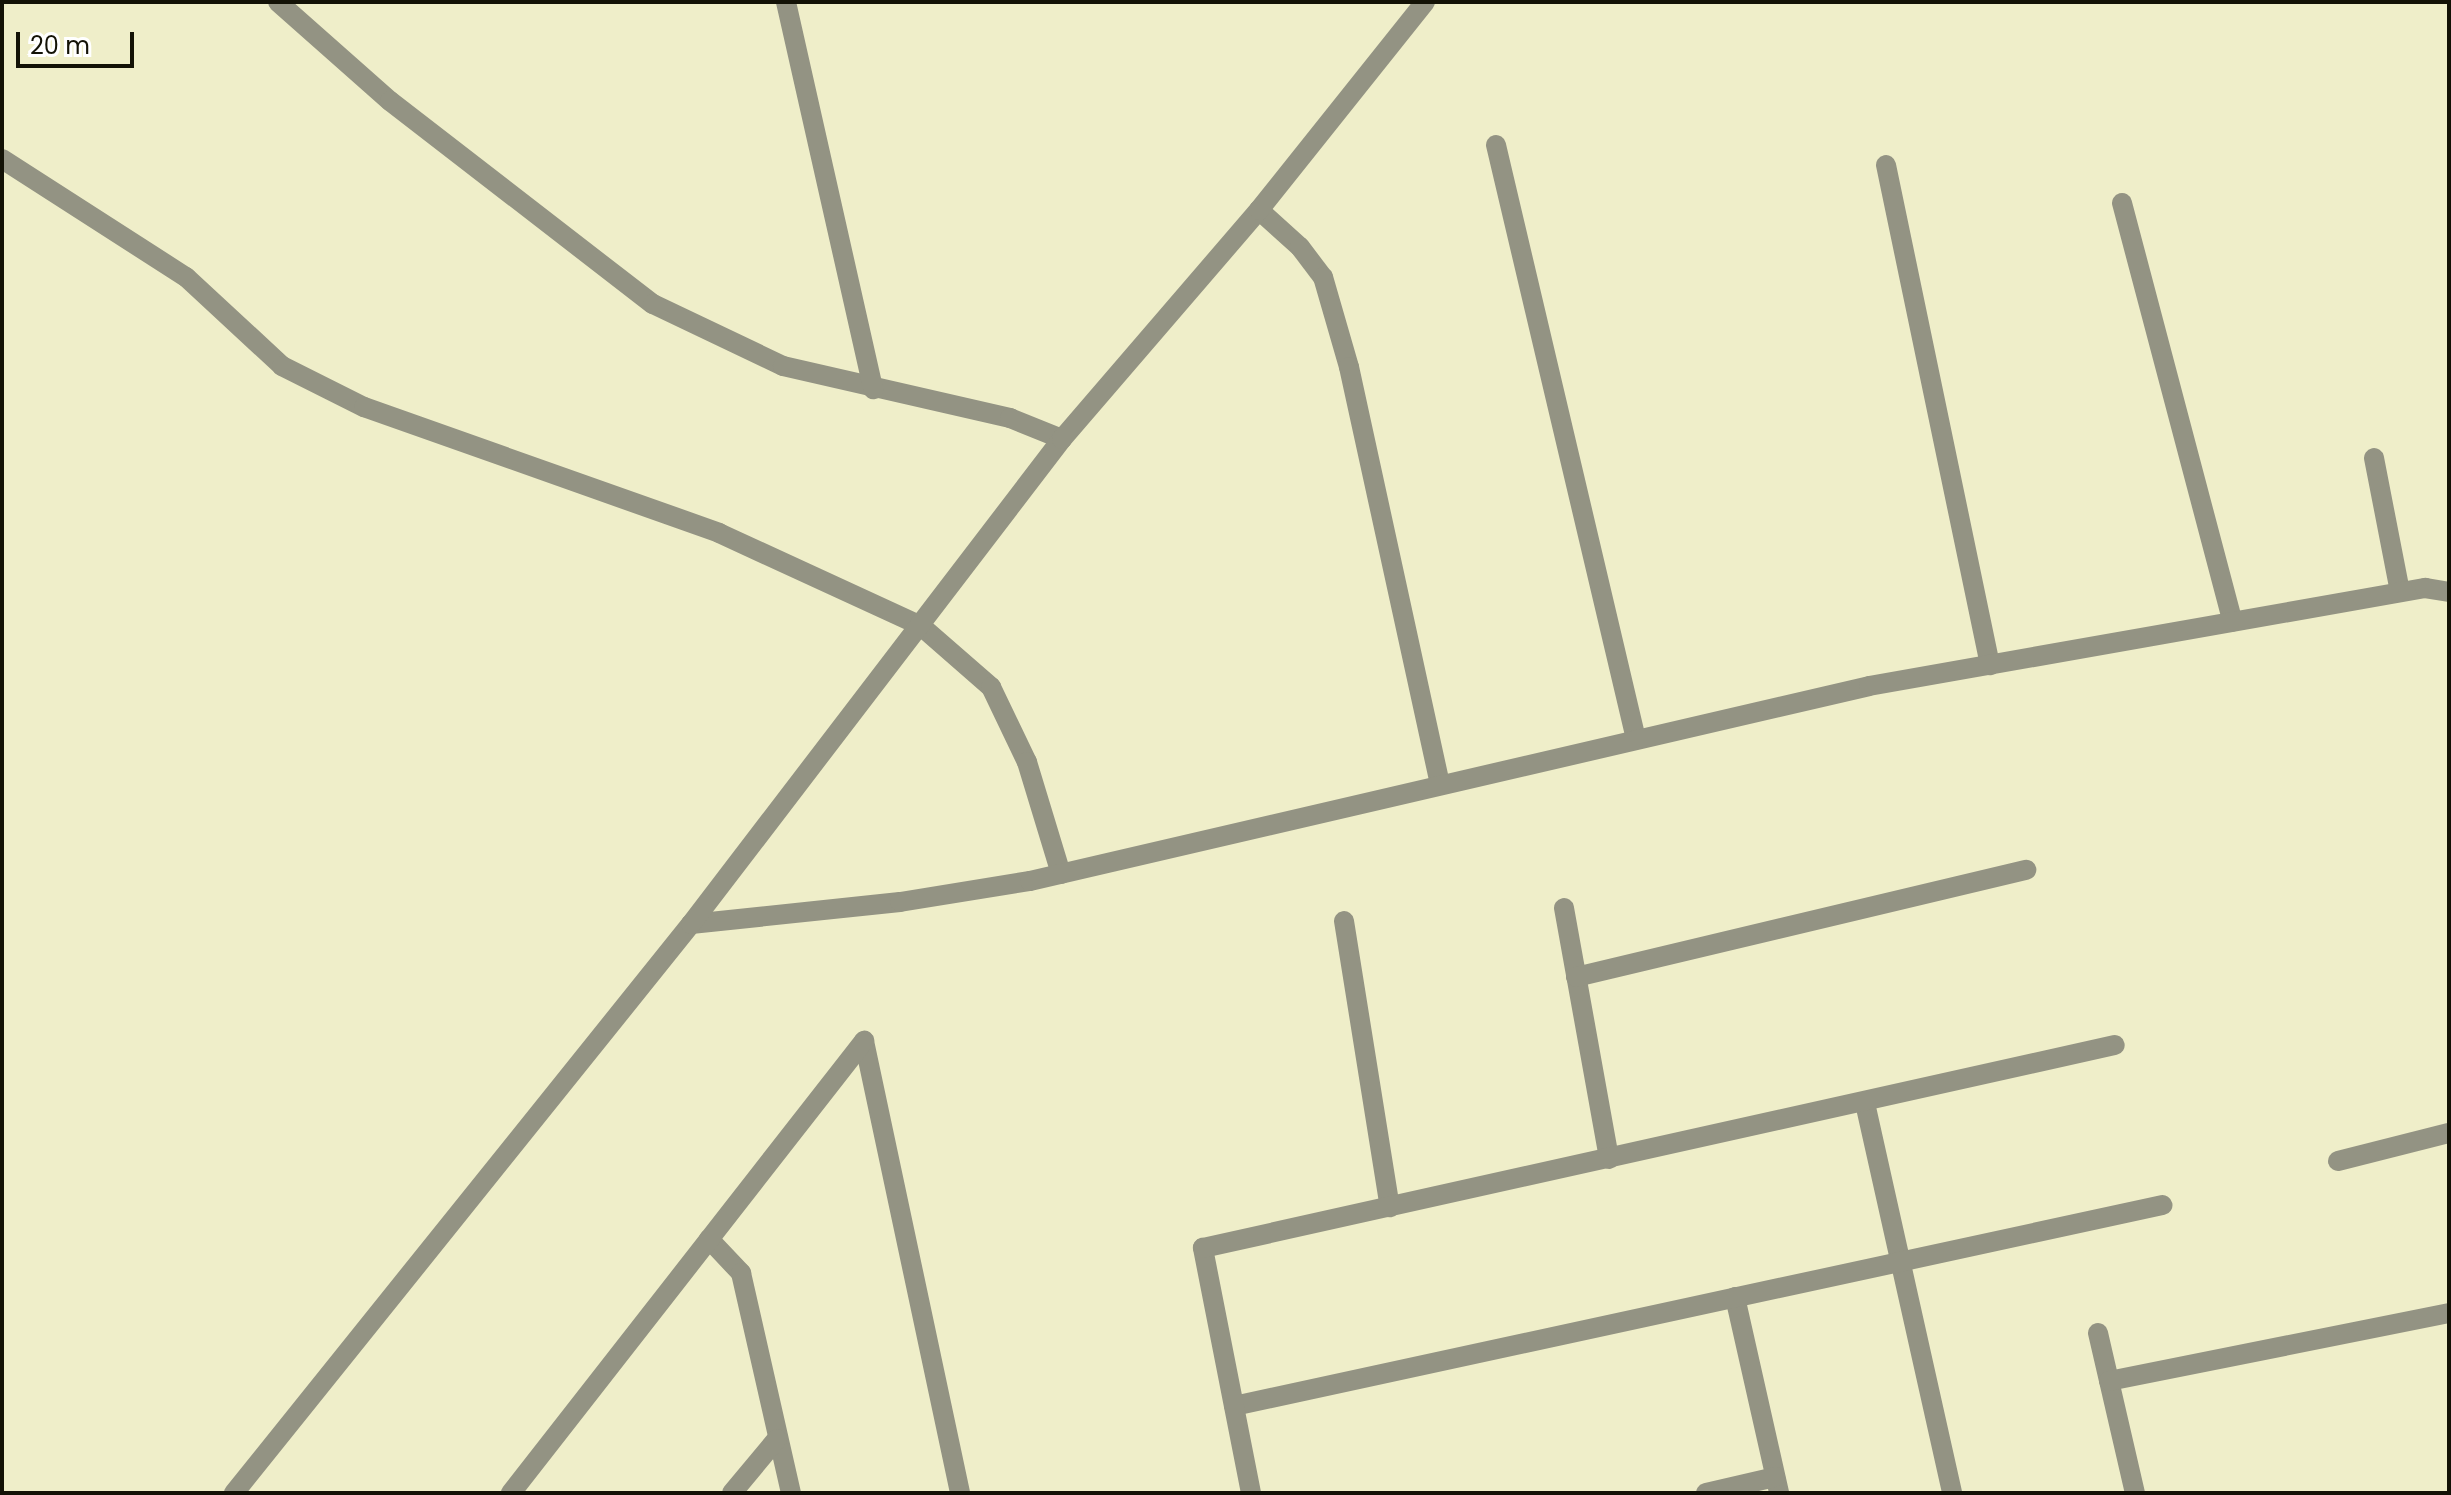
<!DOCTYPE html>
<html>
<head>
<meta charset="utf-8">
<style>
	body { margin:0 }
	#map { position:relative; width:2451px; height:1495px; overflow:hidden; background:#efeec9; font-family:Poppins,sans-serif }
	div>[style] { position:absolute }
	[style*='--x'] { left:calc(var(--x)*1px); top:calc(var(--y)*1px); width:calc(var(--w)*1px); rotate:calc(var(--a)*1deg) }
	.minor>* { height:20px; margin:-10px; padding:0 10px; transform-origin:10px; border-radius:10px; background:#939383 }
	span { translate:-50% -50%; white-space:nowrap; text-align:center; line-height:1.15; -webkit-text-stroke:8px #fff; paint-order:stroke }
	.frame { position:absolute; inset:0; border:4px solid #131206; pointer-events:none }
	.scale { position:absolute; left:16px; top:32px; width:118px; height:36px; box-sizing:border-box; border:4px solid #131206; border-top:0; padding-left:10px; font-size:24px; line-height:28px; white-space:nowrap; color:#131206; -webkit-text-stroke:6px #fff; paint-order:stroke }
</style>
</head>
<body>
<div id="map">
	<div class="minor">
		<div style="--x:278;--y:2;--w:149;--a:41.5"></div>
		<div style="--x:390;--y:101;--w:332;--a:37.7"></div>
		<div style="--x:653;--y:304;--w:144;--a:25.5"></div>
		<div style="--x:783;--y:366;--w:233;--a:12.9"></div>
		<div style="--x:1010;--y:418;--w:56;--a:22"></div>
		<div style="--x:786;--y:2;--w:397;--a:77.3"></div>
		<div style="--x:1496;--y:145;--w:610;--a:76.74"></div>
		<div style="--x:2;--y:159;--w:219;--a:32.7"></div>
		<div style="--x:186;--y:277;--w:131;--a:42.8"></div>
		<div style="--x:282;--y:366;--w:92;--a:26.6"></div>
		<div style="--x:364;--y:407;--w:377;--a:19.5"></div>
		<div style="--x:719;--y:533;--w:222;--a:24.7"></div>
		<div style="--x:921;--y:626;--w:93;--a:41.1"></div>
		<div style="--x:991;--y:687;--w:83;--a:64.4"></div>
		<div style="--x:1027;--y:762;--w:117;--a:73.1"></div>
		<div style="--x:1886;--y:165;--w:511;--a:78.25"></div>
		<div style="--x:2122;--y:203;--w:433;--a:75.2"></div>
		<div style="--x:1259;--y:210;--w:55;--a:42.1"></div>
		<div style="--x:1300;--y:247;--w:38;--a:53"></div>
		<div style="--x:1323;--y:277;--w:94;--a:73.9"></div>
		<div style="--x:1349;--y:367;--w:427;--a:77.7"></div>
		<div style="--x:2374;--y:458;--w:136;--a:79"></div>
		<div style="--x:1564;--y:908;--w:255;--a:79.8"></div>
		<div style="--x:1344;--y:921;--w:290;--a:80.9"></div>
		<div style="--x:691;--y:924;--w:210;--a:-6"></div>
		<div style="--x:900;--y:902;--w:132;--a:-9.2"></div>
		<div style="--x:1030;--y:881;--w:861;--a:-13.08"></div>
		<div style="--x:1869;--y:686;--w:565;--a:-10"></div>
		<div style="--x:2425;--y:588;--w:24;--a:9"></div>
		<div style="--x:1576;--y:977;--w:463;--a:-13.4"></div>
		<div style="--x:864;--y:1041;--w:462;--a:78"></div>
		<div style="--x:1865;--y:1103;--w:400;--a:77.4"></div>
		<div style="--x:2338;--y:1161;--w:114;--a:-14.2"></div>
		<div style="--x:709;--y:1239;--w:47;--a:46.7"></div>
		<div style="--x:741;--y:1273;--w:226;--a:77.2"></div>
		<div style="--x:1735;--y:1297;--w:201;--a:77.3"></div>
		<div style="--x:2098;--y:1333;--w:164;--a:77"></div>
		<div style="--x:2109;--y:1381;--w:347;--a:-11.3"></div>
		<div style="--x:1234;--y:1406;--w:950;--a:-12.21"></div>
		<div style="--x:234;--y:1493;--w:730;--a:-51.23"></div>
		<div style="--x:691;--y:924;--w:611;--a:-52.59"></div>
		<div style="--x:1062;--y:439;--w:302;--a:-49.3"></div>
		<div style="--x:1259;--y:210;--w:266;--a:-51.4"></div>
		<div style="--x:511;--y:1493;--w:574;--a:-52.01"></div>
		<div style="--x:732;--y:1493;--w:70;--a:-50.2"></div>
		<div style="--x:1251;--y:1493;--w:250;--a:-101.1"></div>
		<div style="--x:1203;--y:1248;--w:934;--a:-12.55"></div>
		<div style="--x:1706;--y:1493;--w:71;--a:-13.1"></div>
	</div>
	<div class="frame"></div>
	<div class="scale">20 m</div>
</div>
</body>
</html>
